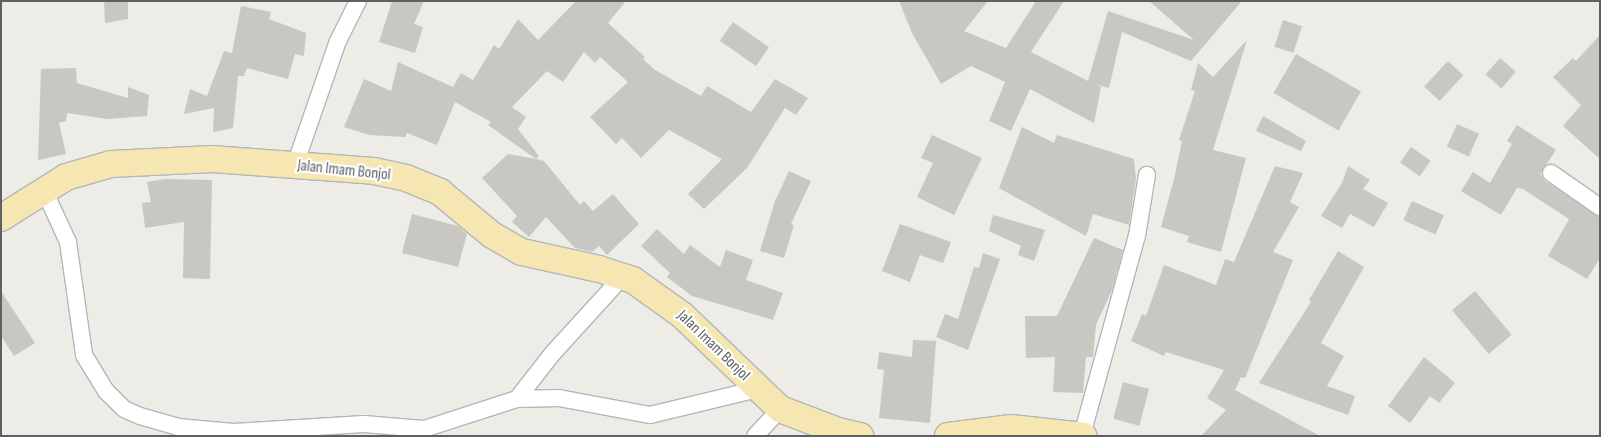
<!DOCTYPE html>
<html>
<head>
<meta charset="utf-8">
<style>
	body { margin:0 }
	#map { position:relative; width:1601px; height:437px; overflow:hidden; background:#eeece6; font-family:"Sofia Sans Condensed",sans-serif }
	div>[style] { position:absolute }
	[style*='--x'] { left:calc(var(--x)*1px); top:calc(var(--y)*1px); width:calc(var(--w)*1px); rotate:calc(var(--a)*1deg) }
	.building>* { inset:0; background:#c9c7c2; transform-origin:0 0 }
	.roads { filter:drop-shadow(1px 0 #b3b6b9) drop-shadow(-1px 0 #b3b6b9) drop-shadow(0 1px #b3b6b9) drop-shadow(0 -1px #b3b6b9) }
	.street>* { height:16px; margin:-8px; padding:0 8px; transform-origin:8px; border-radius:8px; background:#fff }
	.primary>* { height:26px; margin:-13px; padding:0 13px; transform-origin:13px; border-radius:13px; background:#f6e7b2 }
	span { translate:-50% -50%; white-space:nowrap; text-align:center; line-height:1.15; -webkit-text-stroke:4.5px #fff; paint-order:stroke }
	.street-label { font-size:16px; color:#5d6164 }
	.frame { position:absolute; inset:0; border:2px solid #5d6164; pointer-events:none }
</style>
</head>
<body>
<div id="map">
	<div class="building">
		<div style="clip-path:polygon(104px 1px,128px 1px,128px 19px,105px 23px)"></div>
		<div style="clip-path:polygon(392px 1px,424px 1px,414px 24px,423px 27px,415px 53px,379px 42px)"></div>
		<div style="clip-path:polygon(576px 1px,626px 1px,608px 23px,645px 57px,643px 59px,655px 70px,701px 96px,707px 86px,751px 112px,775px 79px,808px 98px,796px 115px,785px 108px,747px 168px,704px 209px,688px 194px,722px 159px,669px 130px,641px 158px,622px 138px,616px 144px,590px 117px,628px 82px,600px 57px,595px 63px,584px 52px,563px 82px,547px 71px,512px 107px,526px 117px,518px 129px,539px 156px,536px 159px,544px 161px,580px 205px,584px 201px,593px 211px,613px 194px,639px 224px,607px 255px,599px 246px,592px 252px,575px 248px,546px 217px,529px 237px,512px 222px,517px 216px,482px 178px,508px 154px,536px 159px,488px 125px,491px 122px,455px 102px,437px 145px,407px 133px,405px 137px,369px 135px,344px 127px,364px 79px,391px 91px,398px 62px,453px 87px,461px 73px,473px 80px,494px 45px,499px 49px,518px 19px,538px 40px)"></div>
		<div style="clip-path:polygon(899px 1px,988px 1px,964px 31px,1006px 48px,1036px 1px,1064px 1px,1031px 52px,1088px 81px,1108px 11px,1194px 40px,1149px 1px,1242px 1px,1191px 61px,1122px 32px,1109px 88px,1095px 84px,1101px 87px,1094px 123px,1030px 89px,1011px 131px,989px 121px,1005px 82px,971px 66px,941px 84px,912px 33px)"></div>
		<div style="clip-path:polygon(241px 6px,271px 12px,269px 19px,306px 33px,304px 56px,295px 54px,288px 79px,247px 68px,244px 76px,238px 76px,233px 128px,213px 132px,214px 108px,184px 114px,190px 89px,207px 96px,224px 51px,232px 53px)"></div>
		<div style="left:1283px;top:20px;width:20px;height:28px;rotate:18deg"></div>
		<div style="left:733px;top:22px;width:44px;height:23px;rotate:35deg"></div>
		<div style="clip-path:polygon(1600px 35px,1600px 159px,1563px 126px,1581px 105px,1553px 77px,1573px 58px,1576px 61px)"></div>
		<div style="clip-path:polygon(1247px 40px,1213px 150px,1246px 158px,1221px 252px,1187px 242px,1189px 236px,1161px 227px,1174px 179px,1182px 141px,1179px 140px,1195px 91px,1191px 90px,1198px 63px,1213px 77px)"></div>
		<div style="left:1296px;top:54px;width:75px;height:45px;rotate:30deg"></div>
		<div style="left:1500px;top:58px;width:21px;height:22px;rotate:41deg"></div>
		<div style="left:1448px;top:61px;width:21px;height:35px;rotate:43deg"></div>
		<div style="clip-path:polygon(76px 68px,77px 83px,128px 98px,128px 87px,149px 95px,147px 116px,107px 119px,67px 113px,66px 121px,59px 123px,66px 154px,38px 160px,41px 69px)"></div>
		<div style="clip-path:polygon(1263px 116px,1306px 141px,1301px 151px,1256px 131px)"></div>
		<div style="left:1457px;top:124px;width:24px;height:25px;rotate:24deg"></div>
		<div style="clip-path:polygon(1517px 125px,1556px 150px,1540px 174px,1545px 181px,1600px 217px,1600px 258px,1587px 279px,1548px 256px,1569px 219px,1523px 189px,1517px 188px,1501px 215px,1461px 191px,1473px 172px,1490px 183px,1512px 144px,1507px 141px)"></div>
		<div style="clip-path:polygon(1022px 127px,1054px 143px,1057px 135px,1134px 159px,1136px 179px,1129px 225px,1093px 214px,1086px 236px,999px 188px)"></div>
		<div style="clip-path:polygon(932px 135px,982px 158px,954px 215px,917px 197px,933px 163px,921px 158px)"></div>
		<div style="left:1411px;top:147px;width:24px;height:19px;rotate:35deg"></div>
		<div style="clip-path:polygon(1275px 166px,1303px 173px,1290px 202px,1299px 207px,1273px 252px,1293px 260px,1245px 378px,1241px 377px,1235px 390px,1320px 436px,1201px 436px,1226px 410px,1207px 398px,1224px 370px,1166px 352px,1164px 356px,1131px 341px,1142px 314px,1146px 316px,1164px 265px,1216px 285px,1225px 259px,1234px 262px)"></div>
		<div style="clip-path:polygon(1348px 166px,1370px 180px,1363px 189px,1388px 203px,1374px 227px,1350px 214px,1342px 228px,1321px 216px,1342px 183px)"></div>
		<div style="clip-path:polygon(789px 171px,811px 181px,791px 224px,794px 225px,784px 258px,760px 251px,775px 201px)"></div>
		<div style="clip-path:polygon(164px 179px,212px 180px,210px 279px,183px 278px,184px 222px,145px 228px,142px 203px,151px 202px,147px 182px)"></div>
		<div style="left:1412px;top:201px;width:35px;height:21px;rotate:24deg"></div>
		<div style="clip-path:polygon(412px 214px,458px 226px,467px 234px,458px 267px,402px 253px)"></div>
		<div style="clip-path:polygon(993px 215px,1045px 230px,1034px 261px,1018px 255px,1021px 246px,989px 231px)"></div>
		<div style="clip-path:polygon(900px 224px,951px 242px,943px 263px,920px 255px,910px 282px,882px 271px)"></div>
		<div style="clip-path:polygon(657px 229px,684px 254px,690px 245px,720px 267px,726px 250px,753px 260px,746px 280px,783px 293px,773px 320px,692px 296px,667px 277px,670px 273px,641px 246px)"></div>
		<div style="clip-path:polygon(1094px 238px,1123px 250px,1112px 290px,1096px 325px,1093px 357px,1086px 357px,1083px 393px,1053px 392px,1055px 357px,1026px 358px,1025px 316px,1057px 316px)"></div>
		<div style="clip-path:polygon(1338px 251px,1364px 267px,1321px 343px,1344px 356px,1327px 386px,1355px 396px,1348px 415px,1259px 383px,1311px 302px,1309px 300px)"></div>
		<div style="clip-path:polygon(983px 253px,1000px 259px,968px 350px,936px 337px,945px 314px,958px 319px,974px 267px,979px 268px)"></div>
		<div style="clip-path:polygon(1px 291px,35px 343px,14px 356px,1px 336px)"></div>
		<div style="left:1475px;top:291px;width:57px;height:30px;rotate:50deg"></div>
		<div style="clip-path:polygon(913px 340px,936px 341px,930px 423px,879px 418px,884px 370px,877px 369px,879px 352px,912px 357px)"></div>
		<div style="clip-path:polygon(1424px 357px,1455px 383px,1439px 403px,1430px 396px,1410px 423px,1388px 406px)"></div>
		<div style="left:1123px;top:382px;width:27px;height:38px;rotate:15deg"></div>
	</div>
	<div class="roads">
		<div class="street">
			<div style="--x:295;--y:165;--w:131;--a:-70.9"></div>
			<div style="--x:338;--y:41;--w:45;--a:-63.4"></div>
			<div style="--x:1551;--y:173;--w:60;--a:34.8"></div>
			<div style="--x:44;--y:190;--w:57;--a:65.2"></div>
			<div style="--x:68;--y:242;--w:114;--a:81.9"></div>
			<div style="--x:84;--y:355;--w:42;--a:58.6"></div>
			<div style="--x:106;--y:391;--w:25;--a:45"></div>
			<div style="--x:124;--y:409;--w:17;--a:24"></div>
			<div style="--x:140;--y:416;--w:40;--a:16"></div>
			<div style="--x:178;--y:427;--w:56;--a:5.1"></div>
			<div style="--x:234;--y:432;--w:130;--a:-3.5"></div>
			<div style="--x:364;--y:424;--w:60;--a:4.8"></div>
			<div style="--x:424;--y:429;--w:98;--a:-17.9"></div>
			<div style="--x:517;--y:399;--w:42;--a:-1.4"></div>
			<div style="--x:559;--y:398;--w:93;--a:10.6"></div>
			<div style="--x:650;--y:415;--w:111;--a:-13.5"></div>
			<div style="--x:517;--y:399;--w:58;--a:-52"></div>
			<div style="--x:553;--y:353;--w:104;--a:-47.7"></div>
			<div style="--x:1082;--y:435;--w:206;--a:-74.6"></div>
			<div style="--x:1137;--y:236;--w:62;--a:-80.7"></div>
			<div style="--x:755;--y:436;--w:37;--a:-47"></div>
		</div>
		<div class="primary">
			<div style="--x:1;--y:218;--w:77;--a:-32.2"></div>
			<div style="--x:66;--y:177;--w:47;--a:-16.1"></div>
			<div style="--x:111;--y:164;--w:101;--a:-2.8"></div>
			<div style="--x:212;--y:159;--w:162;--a:4.2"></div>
			<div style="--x:374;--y:171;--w:33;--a:12"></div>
			<div style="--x:406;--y:178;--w:37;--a:22"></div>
			<div style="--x:440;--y:192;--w:67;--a:39.6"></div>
			<div style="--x:492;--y:235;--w:34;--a:30"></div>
			<div style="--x:522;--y:252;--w:79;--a:12.4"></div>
			<div style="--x:599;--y:269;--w:36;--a:18"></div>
			<div style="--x:633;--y:280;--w:60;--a:35.5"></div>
			<div style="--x:682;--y:315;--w:136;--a:43.8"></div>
			<div style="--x:780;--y:409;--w:62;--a:20.8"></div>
			<div style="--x:838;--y:431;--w:23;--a:13"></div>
			<div style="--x:948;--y:436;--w:64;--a:-7.2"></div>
			<div style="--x:1011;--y:428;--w:73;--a:6.3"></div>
		</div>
	</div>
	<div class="street-label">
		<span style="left:344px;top:171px;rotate:6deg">Jalan Imam Bonjol</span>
		<span style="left:713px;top:346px;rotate:44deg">Jalan Imam Bonjol</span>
	</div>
	<div class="frame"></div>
</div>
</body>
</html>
